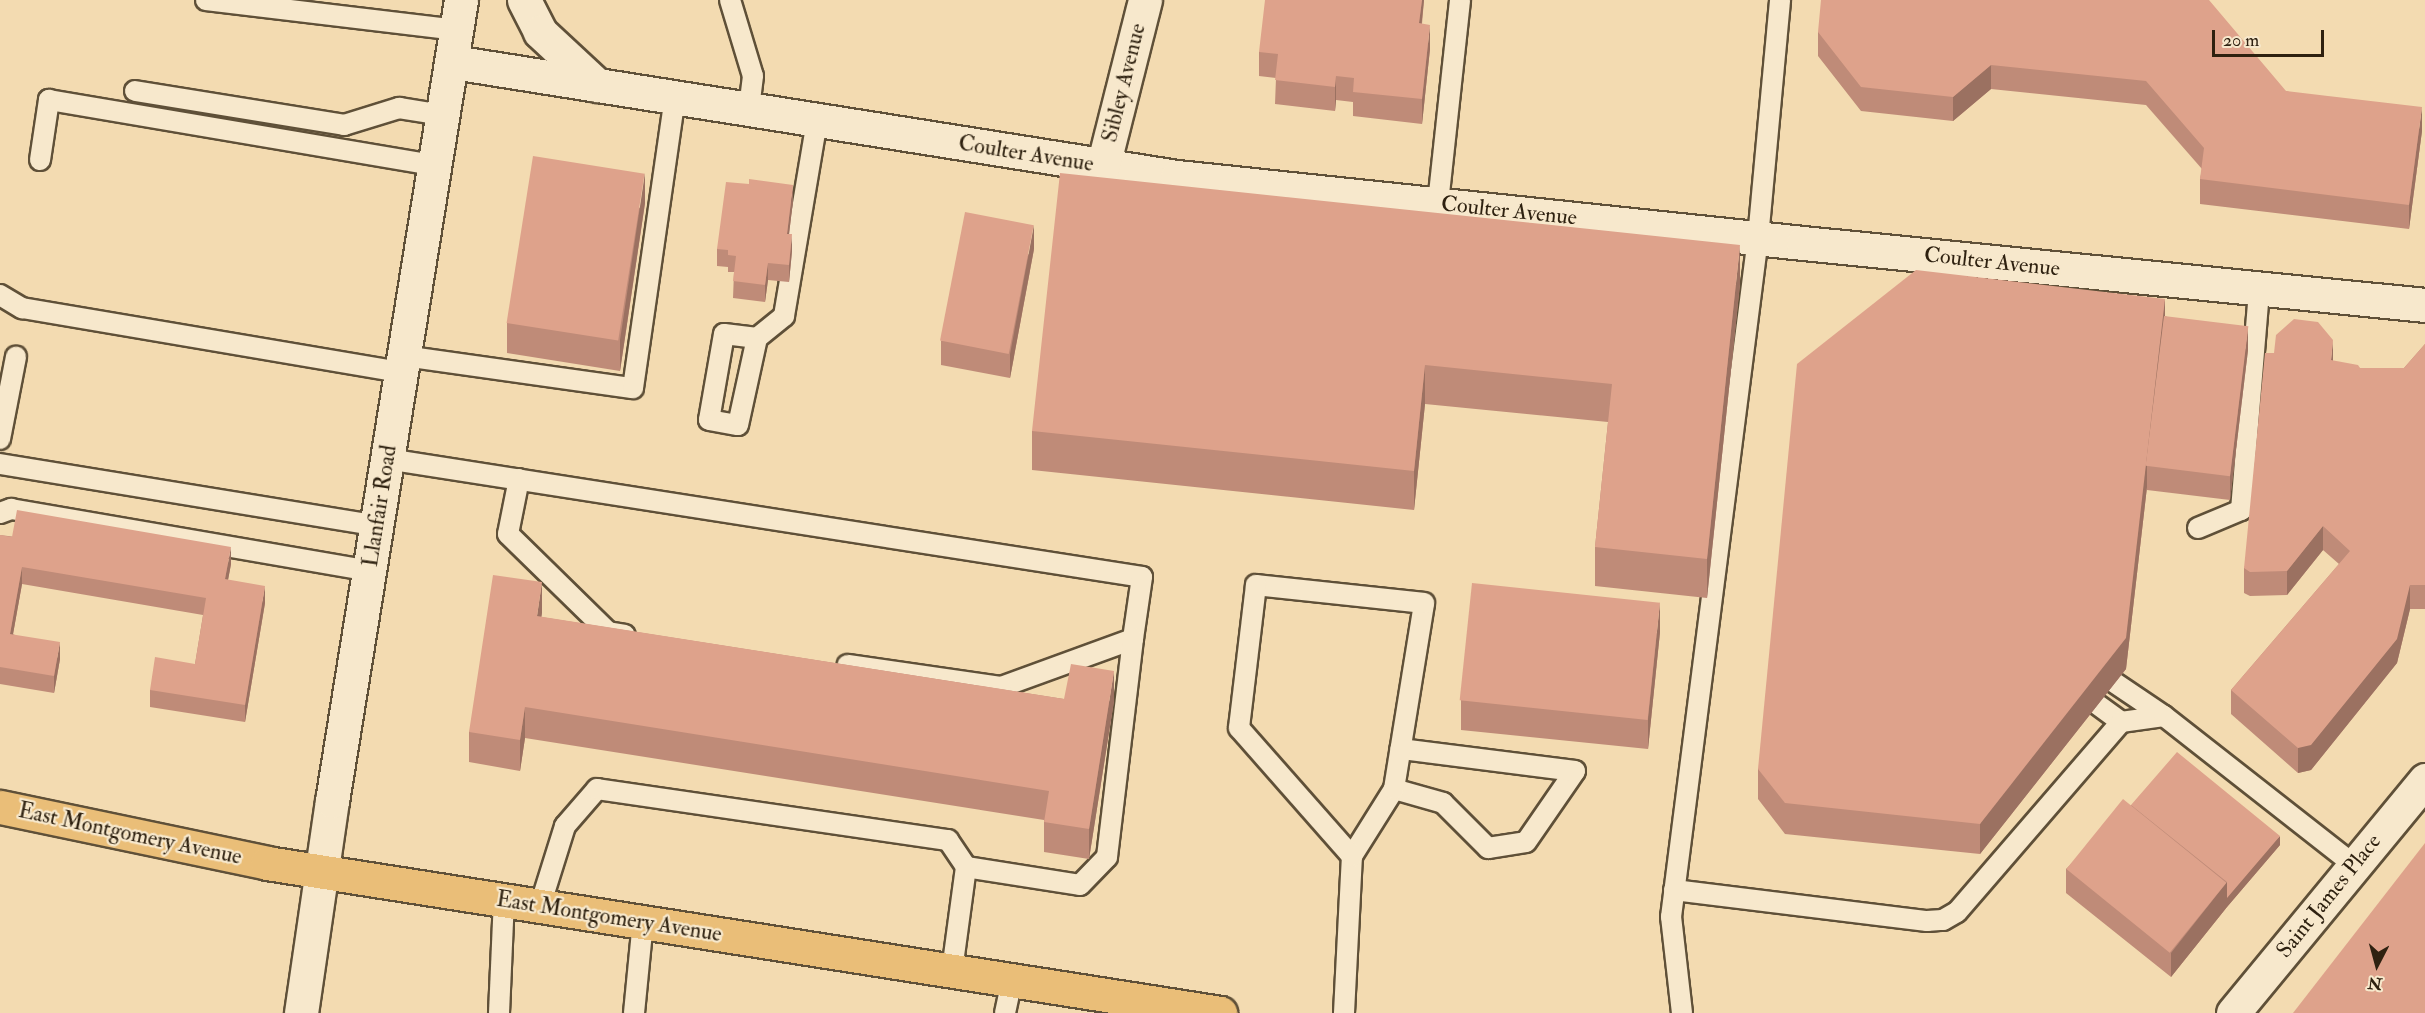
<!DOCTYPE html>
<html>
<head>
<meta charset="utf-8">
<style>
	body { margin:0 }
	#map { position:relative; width:2425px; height:1013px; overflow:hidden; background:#f3dbb1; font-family:"IM FELL Double Pica",serif }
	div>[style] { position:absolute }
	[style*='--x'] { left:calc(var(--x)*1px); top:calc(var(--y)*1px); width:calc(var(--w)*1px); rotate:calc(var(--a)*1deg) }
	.roads { filter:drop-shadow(2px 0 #5f5038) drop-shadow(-2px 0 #5f5038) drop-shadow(0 2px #5f5038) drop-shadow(0 -2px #5f5038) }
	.service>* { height:20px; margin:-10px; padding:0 10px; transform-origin:10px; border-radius:10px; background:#f7e8cc }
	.minor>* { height:33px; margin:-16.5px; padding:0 16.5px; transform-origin:16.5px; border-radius:16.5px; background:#f7e8cc }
	.primary>* { height:33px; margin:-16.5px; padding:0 16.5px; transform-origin:16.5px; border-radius:16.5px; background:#eabe78 }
	.wall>* { inset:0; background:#bf8b78 }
	.shaded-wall>* { inset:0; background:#9b7161 }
	.building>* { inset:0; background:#dea28b; transform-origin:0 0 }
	span { translate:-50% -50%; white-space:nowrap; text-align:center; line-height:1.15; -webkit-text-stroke:4.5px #f7e8cc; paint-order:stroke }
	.street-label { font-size:22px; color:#2e2110 }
	.north { position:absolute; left:2347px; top:935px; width:60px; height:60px; -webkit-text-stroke:4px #f7e8cc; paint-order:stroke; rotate:186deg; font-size:16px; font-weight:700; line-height:24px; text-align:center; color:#2e2110 }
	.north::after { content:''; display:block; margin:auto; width:21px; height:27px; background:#2e2110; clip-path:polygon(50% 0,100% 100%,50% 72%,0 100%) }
	.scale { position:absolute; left:2212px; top:30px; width:112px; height:27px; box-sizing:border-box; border:3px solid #2e2110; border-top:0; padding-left:8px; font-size:18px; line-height:21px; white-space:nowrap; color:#2e2110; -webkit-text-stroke:4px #f7e8cc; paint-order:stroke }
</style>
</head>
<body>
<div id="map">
	<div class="roads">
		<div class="service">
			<div style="--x:206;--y:0;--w:253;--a:6.8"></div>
			<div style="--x:730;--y:0;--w:79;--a:73.2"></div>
			<div style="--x:753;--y:76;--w:32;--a:97"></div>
			<div style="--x:135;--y:91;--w:212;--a:9.2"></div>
			<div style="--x:344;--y:125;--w:58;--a:-17.2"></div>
			<div style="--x:399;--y:108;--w:45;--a:9"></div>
			<div style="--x:40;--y:160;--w:61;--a:-81.5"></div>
			<div style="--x:49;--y:100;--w:390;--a:9.6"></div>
			<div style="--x:1438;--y:203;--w:204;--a:-83.8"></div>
			<div style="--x:0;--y:295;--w:26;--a:31"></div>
			<div style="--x:22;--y:308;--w:384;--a:9.6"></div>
			<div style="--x:757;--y:338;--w:33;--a:-173"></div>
			<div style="--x:724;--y:334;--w:87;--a:99.9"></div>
			<div style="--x:709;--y:420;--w:29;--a:10"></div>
			<div style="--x:738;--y:425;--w:89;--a:-77.7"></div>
			<div style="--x:757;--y:338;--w:35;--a:-39"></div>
			<div style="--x:784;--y:316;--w:199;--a:-80.4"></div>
			<div style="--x:404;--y:356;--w:231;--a:8"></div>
			<div style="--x:633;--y:388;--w:295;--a:-81.8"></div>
			<div style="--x:0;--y:439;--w:84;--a:-79"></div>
			<div style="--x:387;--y:459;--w:764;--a:8.88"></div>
			<div style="--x:1142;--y:577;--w:63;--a:98.3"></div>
			<div style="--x:1133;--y:639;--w:140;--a:160"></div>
			<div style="--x:1001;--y:687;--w:155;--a:-171.8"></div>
			<div style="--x:0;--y:464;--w:382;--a:9.3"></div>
			<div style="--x:519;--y:479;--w:56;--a:101.3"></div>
			<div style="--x:508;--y:534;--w:140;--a:44.4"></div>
			<div style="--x:608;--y:632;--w:17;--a:10"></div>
			<div style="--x:0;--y:513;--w:12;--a:-20"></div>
			<div style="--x:11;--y:509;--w:364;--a:9.8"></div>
			<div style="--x:2198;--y:528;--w:47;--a:-22.7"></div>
			<div style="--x:2241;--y:510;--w:222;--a:-85.3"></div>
			<div style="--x:2115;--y:683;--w:59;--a:34"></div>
			<div style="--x:2098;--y:705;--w:29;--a:36"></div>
			<div style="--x:1394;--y:789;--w:51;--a:15.9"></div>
			<div style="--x:1443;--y:803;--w:64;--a:45"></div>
			<div style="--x:1488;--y:848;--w:38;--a:-9"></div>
			<div style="--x:1526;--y:842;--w:86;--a:-55.4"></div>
			<div style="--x:1575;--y:771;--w:176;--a:-172.8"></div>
			<div style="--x:966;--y:867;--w:115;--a:9"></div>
			<div style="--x:1080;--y:885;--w:39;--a:-46"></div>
			<div style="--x:1107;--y:857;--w:220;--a:-83.2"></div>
			<div style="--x:1674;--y:890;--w:255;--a:7"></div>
			<div style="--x:1927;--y:921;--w:16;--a:-4"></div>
			<div style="--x:1943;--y:920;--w:16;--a:-30"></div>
			<div style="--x:1957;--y:912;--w:251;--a:-49.2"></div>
			<div style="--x:2121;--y:722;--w:43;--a:-7.9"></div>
			<div style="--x:2164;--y:716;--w:241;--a:38.1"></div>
			<div style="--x:540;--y:906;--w:84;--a:-72.6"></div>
			<div style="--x:565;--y:826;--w:49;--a:-49.1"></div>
			<div style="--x:597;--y:789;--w:355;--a:8.3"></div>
			<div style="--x:948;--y:840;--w:32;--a:56"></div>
			<div style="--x:966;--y:867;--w:105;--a:97.7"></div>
			<div style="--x:499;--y:1013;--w:113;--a:-87.5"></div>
			<div style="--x:634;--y:1013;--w:91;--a:-84.4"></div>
			<div style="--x:1005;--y:1013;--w:34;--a:-78"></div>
			<div style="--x:1344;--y:1013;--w:157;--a:-87.1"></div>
			<div style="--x:1352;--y:856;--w:79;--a:-57.9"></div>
			<div style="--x:1394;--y:789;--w:188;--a:-80.8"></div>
			<div style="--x:1424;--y:603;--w:169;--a:-173.9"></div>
			<div style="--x:1256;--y:585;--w:144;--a:96.8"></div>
			<div style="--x:1239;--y:728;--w:171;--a:48.6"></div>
			<div style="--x:1682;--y:1013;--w:97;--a:-96.5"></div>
			<div style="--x:1671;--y:917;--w:685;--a:-82.7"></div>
			<div style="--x:1758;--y:238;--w:239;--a:-84.7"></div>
		</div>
		<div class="minor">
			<div style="--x:524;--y:0;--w:36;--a:63"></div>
			<div style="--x:540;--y:32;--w:78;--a:42.9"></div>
			<div style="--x:453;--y:62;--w:733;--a:9.03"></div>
			<div style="--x:1177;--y:177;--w:629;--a:6.02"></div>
			<div style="--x:1803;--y:243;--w:625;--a:5.69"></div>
			<div style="--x:1103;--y:166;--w:171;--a:-75.8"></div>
			<div style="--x:301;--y:1013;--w:214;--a:-81.7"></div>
			<div style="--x:332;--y:801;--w:811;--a:-80.85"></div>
			<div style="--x:2233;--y:1013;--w:302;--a:-50.5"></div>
		</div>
		<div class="primary">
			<div style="--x:0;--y:807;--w:273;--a:11.8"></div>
			<div style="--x:267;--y:863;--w:965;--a:8.94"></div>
		</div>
	</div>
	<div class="wall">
		<div style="clip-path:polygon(1424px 0,1422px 24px,1430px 49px,1422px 124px,1353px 116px,1353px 102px,1336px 100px,1335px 111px,1275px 104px,1276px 78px,1259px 76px,1259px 52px)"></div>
		<div style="clip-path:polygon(1818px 32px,2286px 91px,2422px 131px,2409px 229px,2200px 204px,2200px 179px,2202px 169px,2146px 105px,1991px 89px,1953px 121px,1861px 111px,1818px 56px)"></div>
		<div style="clip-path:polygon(793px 201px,789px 234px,792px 251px,789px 282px,768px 280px,765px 302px,733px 298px,734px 272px,728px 272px,728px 267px,717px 266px,717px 249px)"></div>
		<div style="clip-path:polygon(645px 203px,620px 371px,507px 353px,507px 323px)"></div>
		<div style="clip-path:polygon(1034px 249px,1010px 378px,941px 365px,941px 341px)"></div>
		<div style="clip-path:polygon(1740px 284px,1707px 598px,1595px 586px,1595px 547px,1608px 422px,1425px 404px,1414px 510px,1032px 470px,1032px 431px)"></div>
		<div style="clip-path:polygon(2165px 316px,2248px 350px,2230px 500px,2147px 490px,2147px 487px,2126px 669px,1980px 854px,1785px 834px,1758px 799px,1758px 769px)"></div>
		<div style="clip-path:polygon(2425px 344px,2425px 609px,2410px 609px,2397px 663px,2311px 770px,2298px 773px,2231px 714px,2231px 690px,2339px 564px,2323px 550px,2287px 595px,2250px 596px,2244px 593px,2244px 568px,2333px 361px,2360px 368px,2404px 368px)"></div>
		<div style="clip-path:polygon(0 535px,231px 564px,228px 580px,265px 603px,245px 722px,150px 707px,150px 690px,195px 664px,203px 615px,22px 584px,13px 634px,60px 659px,54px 693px,0 684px)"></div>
		<div style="clip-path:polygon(542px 613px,541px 617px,1064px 699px,1114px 701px,1089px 859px,1044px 852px,1044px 820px,525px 738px,520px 771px,469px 762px,469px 732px)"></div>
		<div style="clip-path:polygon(1660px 632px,1648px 749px,1461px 730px,1461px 700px)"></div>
		<div style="clip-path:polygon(2131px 805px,2280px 845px,2227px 907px,2171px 977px,2066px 893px,2066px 869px)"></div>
	</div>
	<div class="shaded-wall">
		<div style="clip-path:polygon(1422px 0,1424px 0,1419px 48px,1419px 23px)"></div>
		<div style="clip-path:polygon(1430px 25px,1430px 49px,1422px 124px,1422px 99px)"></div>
		<div style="clip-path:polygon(1991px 65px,1991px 89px,1953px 121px,1953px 97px)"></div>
		<div style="clip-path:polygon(1336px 76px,1336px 100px,1335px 111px,1335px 87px)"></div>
		<div style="clip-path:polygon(2422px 107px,2422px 131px,2409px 229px,2409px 205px)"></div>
		<div style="clip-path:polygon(645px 173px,645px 203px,620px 371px,620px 340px)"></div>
		<div style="clip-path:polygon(793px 185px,793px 201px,787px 251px,787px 234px)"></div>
		<div style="clip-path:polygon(1034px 225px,1034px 249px,1010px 378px,1010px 354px)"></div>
		<div style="clip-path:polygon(792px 234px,792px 251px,789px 282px,789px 265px)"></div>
		<div style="clip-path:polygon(1740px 245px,1740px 284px,1707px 598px,1707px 559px)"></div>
		<div style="clip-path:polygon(768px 263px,768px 280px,765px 302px,765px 285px)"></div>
		<div style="clip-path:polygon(2165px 299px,2165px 329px,2147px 466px,2147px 487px,2126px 669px,1980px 854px,1980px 824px)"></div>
		<div style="clip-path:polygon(2248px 326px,2248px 350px,2230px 500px,2230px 476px)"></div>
		<div style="clip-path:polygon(2333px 340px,2333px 365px,2331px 360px)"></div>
		<div style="clip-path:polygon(1425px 365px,1425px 404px,1414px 510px,1414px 471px)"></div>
		<div style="clip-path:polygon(2323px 526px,2323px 550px,2287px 595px,2287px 571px)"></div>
		<div style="clip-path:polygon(231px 547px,231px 564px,225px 596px,225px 579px)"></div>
		<div style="clip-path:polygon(22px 567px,22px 584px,10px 651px,10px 634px)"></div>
		<div style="clip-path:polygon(542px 582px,542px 613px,537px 646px,537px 616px)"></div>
		<div style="clip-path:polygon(2410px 585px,2410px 609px,2397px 663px,2311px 770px,2298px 773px,2298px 748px)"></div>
		<div style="clip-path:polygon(265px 586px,265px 603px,245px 722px,245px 705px)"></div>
		<div style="clip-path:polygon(1660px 602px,1660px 632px,1648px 749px,1648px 719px)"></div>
		<div style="clip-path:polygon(60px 642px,60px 659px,54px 693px,54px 676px)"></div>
		<div style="clip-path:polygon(1114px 671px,1114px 701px,1089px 859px,1089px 829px)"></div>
		<div style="clip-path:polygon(525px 707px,525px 738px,520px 771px,520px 740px)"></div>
		<div style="clip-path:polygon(2280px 836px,2280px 845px,2227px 907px,2171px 977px,2171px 953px,2227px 882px)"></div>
	</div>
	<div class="building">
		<div style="clip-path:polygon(1265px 0,1422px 0,1419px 23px,1430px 25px,1422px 99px,1353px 92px,1354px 78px,1336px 76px,1335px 87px,1275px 80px,1278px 54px,1259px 52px)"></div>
		<div style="clip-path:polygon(1821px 0,2209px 0,2286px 91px,2422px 107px,2409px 205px,2200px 179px,2204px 148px,2146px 81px,1991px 65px,1953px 97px,1861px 87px,1818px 32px)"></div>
		<div style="left:533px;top:156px;width:113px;height:169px;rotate:9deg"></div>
		<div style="clip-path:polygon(1060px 173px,1740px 245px,1707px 559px,1595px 547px,1612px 384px,1425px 365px,1414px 471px,1032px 431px)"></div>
		<div style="clip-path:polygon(749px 179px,793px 185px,787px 234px,792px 234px,789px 265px,768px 263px,765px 285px,733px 281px,736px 256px,728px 255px,728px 250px,717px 249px,726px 182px,749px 184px)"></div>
		<div style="left:965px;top:212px;width:70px;height:131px;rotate:11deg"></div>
		<div style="clip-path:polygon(1916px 270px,2165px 299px,2126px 638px,1980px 824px,1785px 803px,1758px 769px,1797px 364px)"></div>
		<div style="left:2164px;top:316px;width:85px;height:151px;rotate:7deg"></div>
		<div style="clip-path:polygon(2294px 319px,2318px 322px,2333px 340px,2331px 360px,2358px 365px,2360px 368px,2404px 368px,2425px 344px,2425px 585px,2410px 585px,2397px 639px,2311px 745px,2298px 748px,2231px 690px,2350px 551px,2323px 526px,2287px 571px,2250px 572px,2244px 568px,2265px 353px,2274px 353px,2276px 335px)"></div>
		<div style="clip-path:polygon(17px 510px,231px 547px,225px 579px,265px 586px,245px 705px,150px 690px,155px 657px,195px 664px,206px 598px,22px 567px,10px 634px,60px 642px,54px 676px,0 667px,0 535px,12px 537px)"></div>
		<div style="clip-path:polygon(493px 575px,542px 582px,537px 616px,1064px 699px,1071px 664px,1114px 671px,1089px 829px,1044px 822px,1049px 791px,525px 707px,520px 740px,469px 732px)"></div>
		<div style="left:1472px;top:583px;width:189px;height:118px;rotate:6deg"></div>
		<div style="clip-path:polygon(2177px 752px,2280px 836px,2227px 898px,2227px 882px,2131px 805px)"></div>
		<div style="left:2123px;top:799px;width:133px;height:90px;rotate:39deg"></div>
		<div style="clip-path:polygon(2425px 843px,2425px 1013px,2293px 1013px)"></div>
	</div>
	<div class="street-label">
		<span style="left:1124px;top:83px;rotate:-76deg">Sibley Avenue</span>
		<span style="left:1026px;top:154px;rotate:9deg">Coulter Avenue</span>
		<span style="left:1509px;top:211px;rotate:6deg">Coulter Avenue</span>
		<span style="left:1992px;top:262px;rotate:6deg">Coulter Avenue</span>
		<span style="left:380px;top:506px;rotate:-81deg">Llanfair Road</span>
		<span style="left:130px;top:834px;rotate:12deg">East Montgomery Avenue</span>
		<span style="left:2329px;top:896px;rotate:-51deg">Saint James Place</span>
		<span style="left:609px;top:917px;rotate:9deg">East Montgomery Avenue</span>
	</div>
	<div class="north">N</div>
	<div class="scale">20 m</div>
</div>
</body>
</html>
